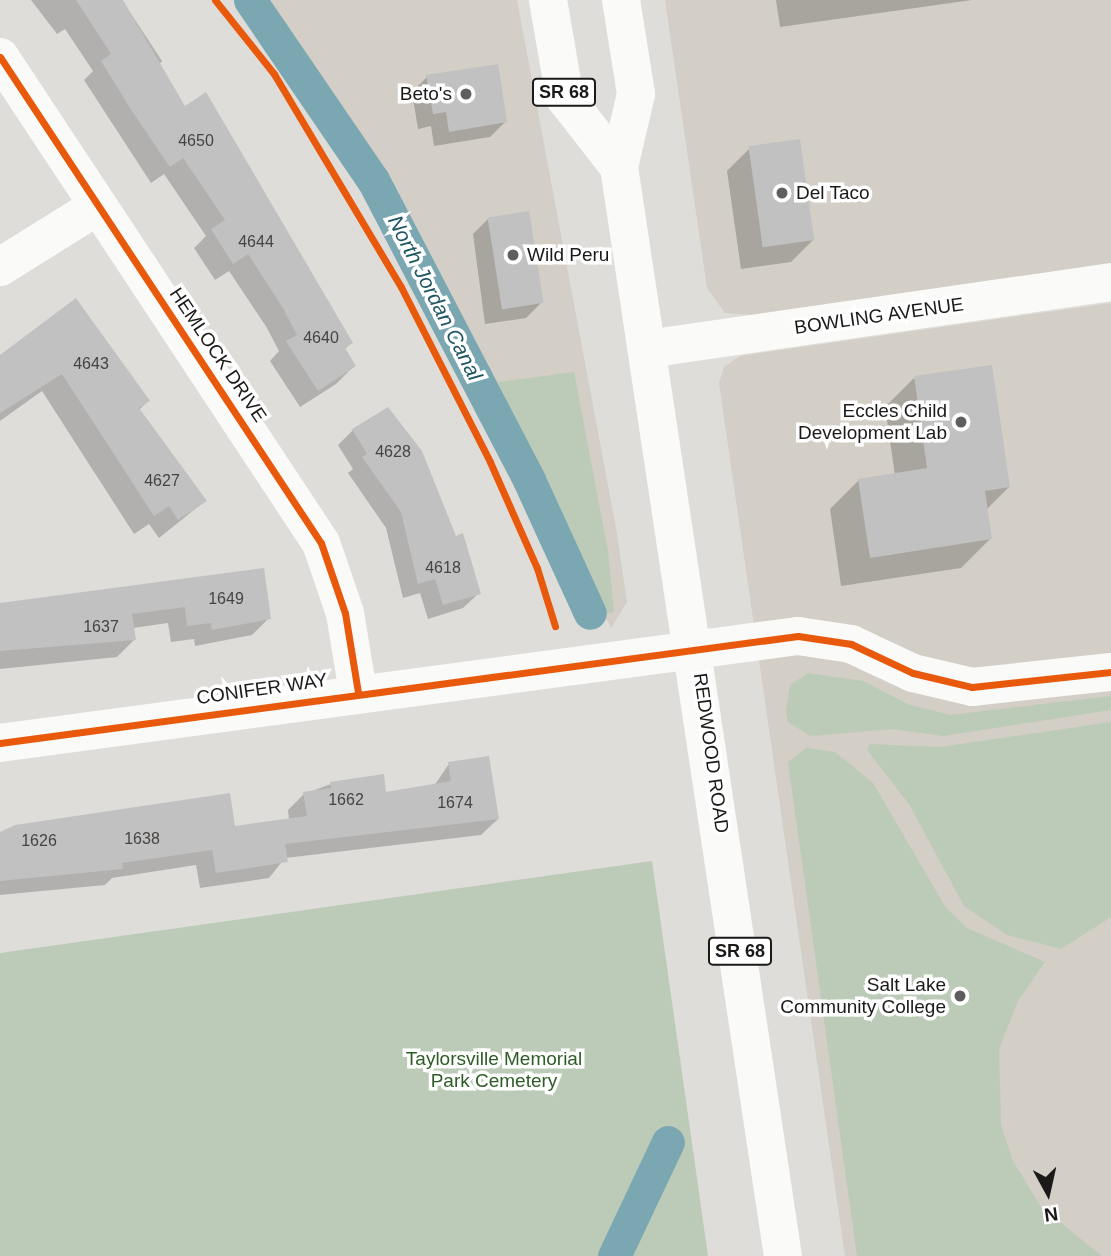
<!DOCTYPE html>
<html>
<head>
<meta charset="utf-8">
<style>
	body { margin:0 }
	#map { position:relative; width:1111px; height:1256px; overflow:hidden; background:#dfddda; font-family:Arial,sans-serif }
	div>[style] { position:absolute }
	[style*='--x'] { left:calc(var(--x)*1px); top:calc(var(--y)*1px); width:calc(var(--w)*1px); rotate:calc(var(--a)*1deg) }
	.built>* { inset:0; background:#d3cec6 }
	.green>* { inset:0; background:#bccbb7 }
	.shadow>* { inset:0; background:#0003 }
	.canal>* { height:33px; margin:-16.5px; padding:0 16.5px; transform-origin:16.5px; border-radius:16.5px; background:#7aa7b1 }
	.building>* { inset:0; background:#c2c1c1; transform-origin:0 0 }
	.minor>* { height:38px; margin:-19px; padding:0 19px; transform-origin:19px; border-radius:19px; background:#fafaf9 }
	.major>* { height:38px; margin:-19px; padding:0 19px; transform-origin:19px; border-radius:19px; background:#fafaf9 }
	.cycleway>* { height:7px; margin:-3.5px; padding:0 3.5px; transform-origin:3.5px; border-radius:3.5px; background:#e8590c }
	.dots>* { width:19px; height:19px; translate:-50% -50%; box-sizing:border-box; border:4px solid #fff; border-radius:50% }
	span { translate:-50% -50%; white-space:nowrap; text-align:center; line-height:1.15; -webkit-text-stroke:7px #fff; paint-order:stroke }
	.number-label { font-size:16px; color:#464442 }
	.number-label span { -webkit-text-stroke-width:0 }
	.shield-label span { padding:2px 5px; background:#fff; border:2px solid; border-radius:5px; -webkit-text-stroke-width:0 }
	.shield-label { font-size:18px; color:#1c1a18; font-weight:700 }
	.poi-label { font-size:19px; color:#1c1a18 }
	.right { translate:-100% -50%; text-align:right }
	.left { translate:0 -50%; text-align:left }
	.street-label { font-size:19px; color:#1c1a18 }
	.park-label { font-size:19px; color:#2d5c24 }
	.water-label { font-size:21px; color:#1d5561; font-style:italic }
	.north { position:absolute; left:1013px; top:1158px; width:70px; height:70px; -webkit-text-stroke:5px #fff; paint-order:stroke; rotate:172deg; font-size:19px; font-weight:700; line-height:28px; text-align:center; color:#1c1a18 }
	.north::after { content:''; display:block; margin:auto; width:24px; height:32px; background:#1c1a18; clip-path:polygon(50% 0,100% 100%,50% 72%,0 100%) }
</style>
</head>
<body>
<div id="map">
	<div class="built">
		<div style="clip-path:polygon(264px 0,517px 0,616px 528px,627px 602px,611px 628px,384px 177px)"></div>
		<div style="clip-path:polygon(665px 0,1111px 0,1111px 264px,754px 315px,725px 313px,707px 288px)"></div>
		<div style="clip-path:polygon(1111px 303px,1111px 1256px,845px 1256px,719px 383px,724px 367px,740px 356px)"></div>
	</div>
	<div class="green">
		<div style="clip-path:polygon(574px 372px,608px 551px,614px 612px,604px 614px,498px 382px)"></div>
		<div style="clip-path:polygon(808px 673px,863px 681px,910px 705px,950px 715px,1111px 696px,1111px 710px,943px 736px,892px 729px,810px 736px,788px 722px,786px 711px,790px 685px)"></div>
		<div style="clip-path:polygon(1111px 722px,1111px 917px,1061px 949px,1007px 935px,964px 906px,909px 804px,867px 750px,870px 744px,940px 747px)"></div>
		<div style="clip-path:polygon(806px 748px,835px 752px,873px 783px,946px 908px,967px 928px,1045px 962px,1018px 1001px,999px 1049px,1001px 1125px,1013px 1161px,1041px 1207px,1102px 1256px,857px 1256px,788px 762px)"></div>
		<div style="clip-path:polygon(652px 861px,708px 1256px,0 1256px,0 953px)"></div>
	</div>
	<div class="shadow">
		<div style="clip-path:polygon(31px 0,122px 0,162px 61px,157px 67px,351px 343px,344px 350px,354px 366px,336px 384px,300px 407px,270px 361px,279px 351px,267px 328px,229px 271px,215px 280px,194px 248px,206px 236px,164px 174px,151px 183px,84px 80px,93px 71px,65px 29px,57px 34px)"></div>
		<div style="clip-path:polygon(776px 0,972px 0,780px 27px)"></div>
		<div style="clip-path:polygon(427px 77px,505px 122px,490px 137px,434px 146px,431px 126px,418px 129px,412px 92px)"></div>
		<div style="clip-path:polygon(750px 148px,813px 240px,791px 262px,741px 269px,727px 171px)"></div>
		<div style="clip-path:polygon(488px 219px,541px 303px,526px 318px,485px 324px,473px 234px)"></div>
		<div style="clip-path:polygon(76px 300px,148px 401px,139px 410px,205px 501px,159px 538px,149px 524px,134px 534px,42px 391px,0 421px,0 357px)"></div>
		<div style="clip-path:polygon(914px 378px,1009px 487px,986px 510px,990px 539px,961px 568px,841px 586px,830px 509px,859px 480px,895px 475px,885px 407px)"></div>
		<div style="clip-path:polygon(353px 430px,479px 593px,463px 608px,428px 619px,420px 593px,403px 598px,386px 528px,348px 473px,353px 469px,338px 445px)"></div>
		<div style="clip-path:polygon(262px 570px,269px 618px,252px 635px,195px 646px,194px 639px,171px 642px,168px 623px,133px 628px,134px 640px,117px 657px,0 669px,0 604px)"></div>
		<div style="clip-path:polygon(449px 764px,498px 819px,481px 835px,285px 858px,269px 878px,200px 888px,196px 865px,112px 878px,105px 885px,0 895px,0 833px,233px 828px,289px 820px,288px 810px,304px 794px,331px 784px,385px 794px,434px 786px)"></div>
	</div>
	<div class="canal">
		<div style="--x:250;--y:0;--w:218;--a:55.7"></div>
		<div style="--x:373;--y:180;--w:338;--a:62.5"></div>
		<div style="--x:529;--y:480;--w:146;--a:65.4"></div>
		<div style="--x:614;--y:1256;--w:126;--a:-64.7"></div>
	</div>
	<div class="building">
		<div style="clip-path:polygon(76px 0,123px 0,185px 106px,206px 92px,353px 343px,345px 348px,356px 366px,318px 391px,286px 341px,297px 335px,284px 310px,248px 254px,233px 264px,211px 229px,225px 220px,183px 158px,170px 167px,132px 111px,101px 61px,111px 54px)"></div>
		<div style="clip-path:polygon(498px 64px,507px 122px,449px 132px,446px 112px,433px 114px,426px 75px)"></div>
		<div style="left:800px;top:139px;width:102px;height:52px;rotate:82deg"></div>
		<div style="left:529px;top:211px;width:93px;height:42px;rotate:81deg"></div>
		<div style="clip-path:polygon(76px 298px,150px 401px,139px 408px,207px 501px,178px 520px,169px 506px,154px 516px,62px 374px,0 413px,0 355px)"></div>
		<div style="clip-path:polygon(992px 365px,1010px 487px,985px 491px,992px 539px,870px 558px,858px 479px,927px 468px,914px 376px)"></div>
		<div style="clip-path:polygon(388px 407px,422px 451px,456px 536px,463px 533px,481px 594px,443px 605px,435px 579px,418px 584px,401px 512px,362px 457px,367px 454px,352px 429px)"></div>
		<div style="clip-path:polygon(264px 568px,271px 619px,212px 630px,211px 623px,187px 626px,185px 607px,132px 614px,136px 640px,0 651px,0 603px)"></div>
		<div style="clip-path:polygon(489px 756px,499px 819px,285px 844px,288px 862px,216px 873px,212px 850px,122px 863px,123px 869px,0 881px,0 832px,15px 825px,230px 793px,235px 826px,307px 816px,303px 792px,331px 788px,330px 782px,384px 774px,386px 792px,451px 781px,448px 762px)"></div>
	</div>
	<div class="minor">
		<div style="--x:0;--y:57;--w:582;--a:56.56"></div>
		<div style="--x:321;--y:543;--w:74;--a:71.1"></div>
		<div style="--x:345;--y:613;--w:80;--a:80.7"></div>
		<div style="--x:0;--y:267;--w:115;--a:-31.9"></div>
		<div style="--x:647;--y:349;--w:469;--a:-8.2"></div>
		<div style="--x:0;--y:743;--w:805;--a:-7.64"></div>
		<div style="--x:798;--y:636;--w:54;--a:8.6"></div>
		<div style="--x:851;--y:644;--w:68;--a:25.1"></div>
		<div style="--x:913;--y:673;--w:61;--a:13.3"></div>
		<div style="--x:972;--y:687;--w:140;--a:-6.2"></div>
	</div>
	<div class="major">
		<div style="--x:548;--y:0;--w:99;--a:80.2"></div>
		<div style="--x:565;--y:98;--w:88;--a:52"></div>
		<div style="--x:621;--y:0;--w:95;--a:80.9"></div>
		<div style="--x:636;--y:94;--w:75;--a:103.1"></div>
		<div style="--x:619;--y:167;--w:1101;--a:81.44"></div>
	</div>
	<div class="cycleway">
		<div style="--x:215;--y:0;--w:95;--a:51.4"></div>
		<div style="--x:274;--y:74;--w:248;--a:59.2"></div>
		<div style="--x:401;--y:287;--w:196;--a:63"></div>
		<div style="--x:490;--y:462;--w:116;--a:66.1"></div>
		<div style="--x:537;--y:568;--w:61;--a:72.8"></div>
		<div style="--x:0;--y:57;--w:582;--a:56.56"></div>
		<div style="--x:321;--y:543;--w:74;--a:71.1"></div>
		<div style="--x:345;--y:613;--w:80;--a:80.7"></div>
		<div style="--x:0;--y:743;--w:805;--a:-7.64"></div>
		<div style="--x:798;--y:636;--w:54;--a:8.6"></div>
		<div style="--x:851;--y:644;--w:68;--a:25.1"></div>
		<div style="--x:913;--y:673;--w:61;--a:13.3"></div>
		<div style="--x:972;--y:687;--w:140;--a:-6.2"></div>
	</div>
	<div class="dots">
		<div style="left:466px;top:94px;background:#605e5c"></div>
		<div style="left:782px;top:193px;background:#605e5c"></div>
		<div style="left:513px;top:255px;background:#605e5c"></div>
		<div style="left:961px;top:422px;background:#605e5c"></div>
		<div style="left:960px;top:996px;background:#605e5c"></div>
	</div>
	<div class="number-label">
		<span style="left:196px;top:141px">4650</span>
		<span style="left:256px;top:242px">4644</span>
		<span style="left:321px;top:338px">4640</span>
		<span style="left:91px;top:364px">4643</span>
		<span style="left:393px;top:452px">4628</span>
		<span style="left:162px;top:481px">4627</span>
		<span style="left:443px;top:568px">4618</span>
		<span style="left:226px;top:599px">1649</span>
		<span style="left:101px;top:627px">1637</span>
		<span style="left:346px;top:800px">1662</span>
		<span style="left:455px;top:803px">1674</span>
		<span style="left:142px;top:839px">1638</span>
		<span style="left:39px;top:841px">1626</span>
	</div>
	<div class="shield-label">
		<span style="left:564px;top:92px">SR 68</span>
		<span style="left:740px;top:951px">SR 68</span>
	</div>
	<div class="poi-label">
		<span class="right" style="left:452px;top:94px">Beto's</span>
		<span class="left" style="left:796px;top:193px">Del Taco</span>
		<span class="left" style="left:527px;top:255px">Wild Peru</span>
		<span class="right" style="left:947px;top:422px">Eccles Child<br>Development Lab</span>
		<span class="right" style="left:946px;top:996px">Salt Lake<br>Community College</span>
	</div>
	<div class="street-label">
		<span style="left:879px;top:316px;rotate:-8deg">BOWLING AVENUE</span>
		<span style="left:218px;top:355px;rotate:56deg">HEMLOCK DRIVE</span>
		<span style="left:262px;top:689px;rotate:-8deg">CONIFER WAY</span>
		<span style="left:711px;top:753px;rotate:82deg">REDWOOD ROAD</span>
	</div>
	<div class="park-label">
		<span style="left:494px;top:1070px">Taylorsville Memorial<br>Park Cemetery</span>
	</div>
	<div class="water-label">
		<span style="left:435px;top:298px;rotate:63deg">North Jordan Canal</span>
	</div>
	<div class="north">N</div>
</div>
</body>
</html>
